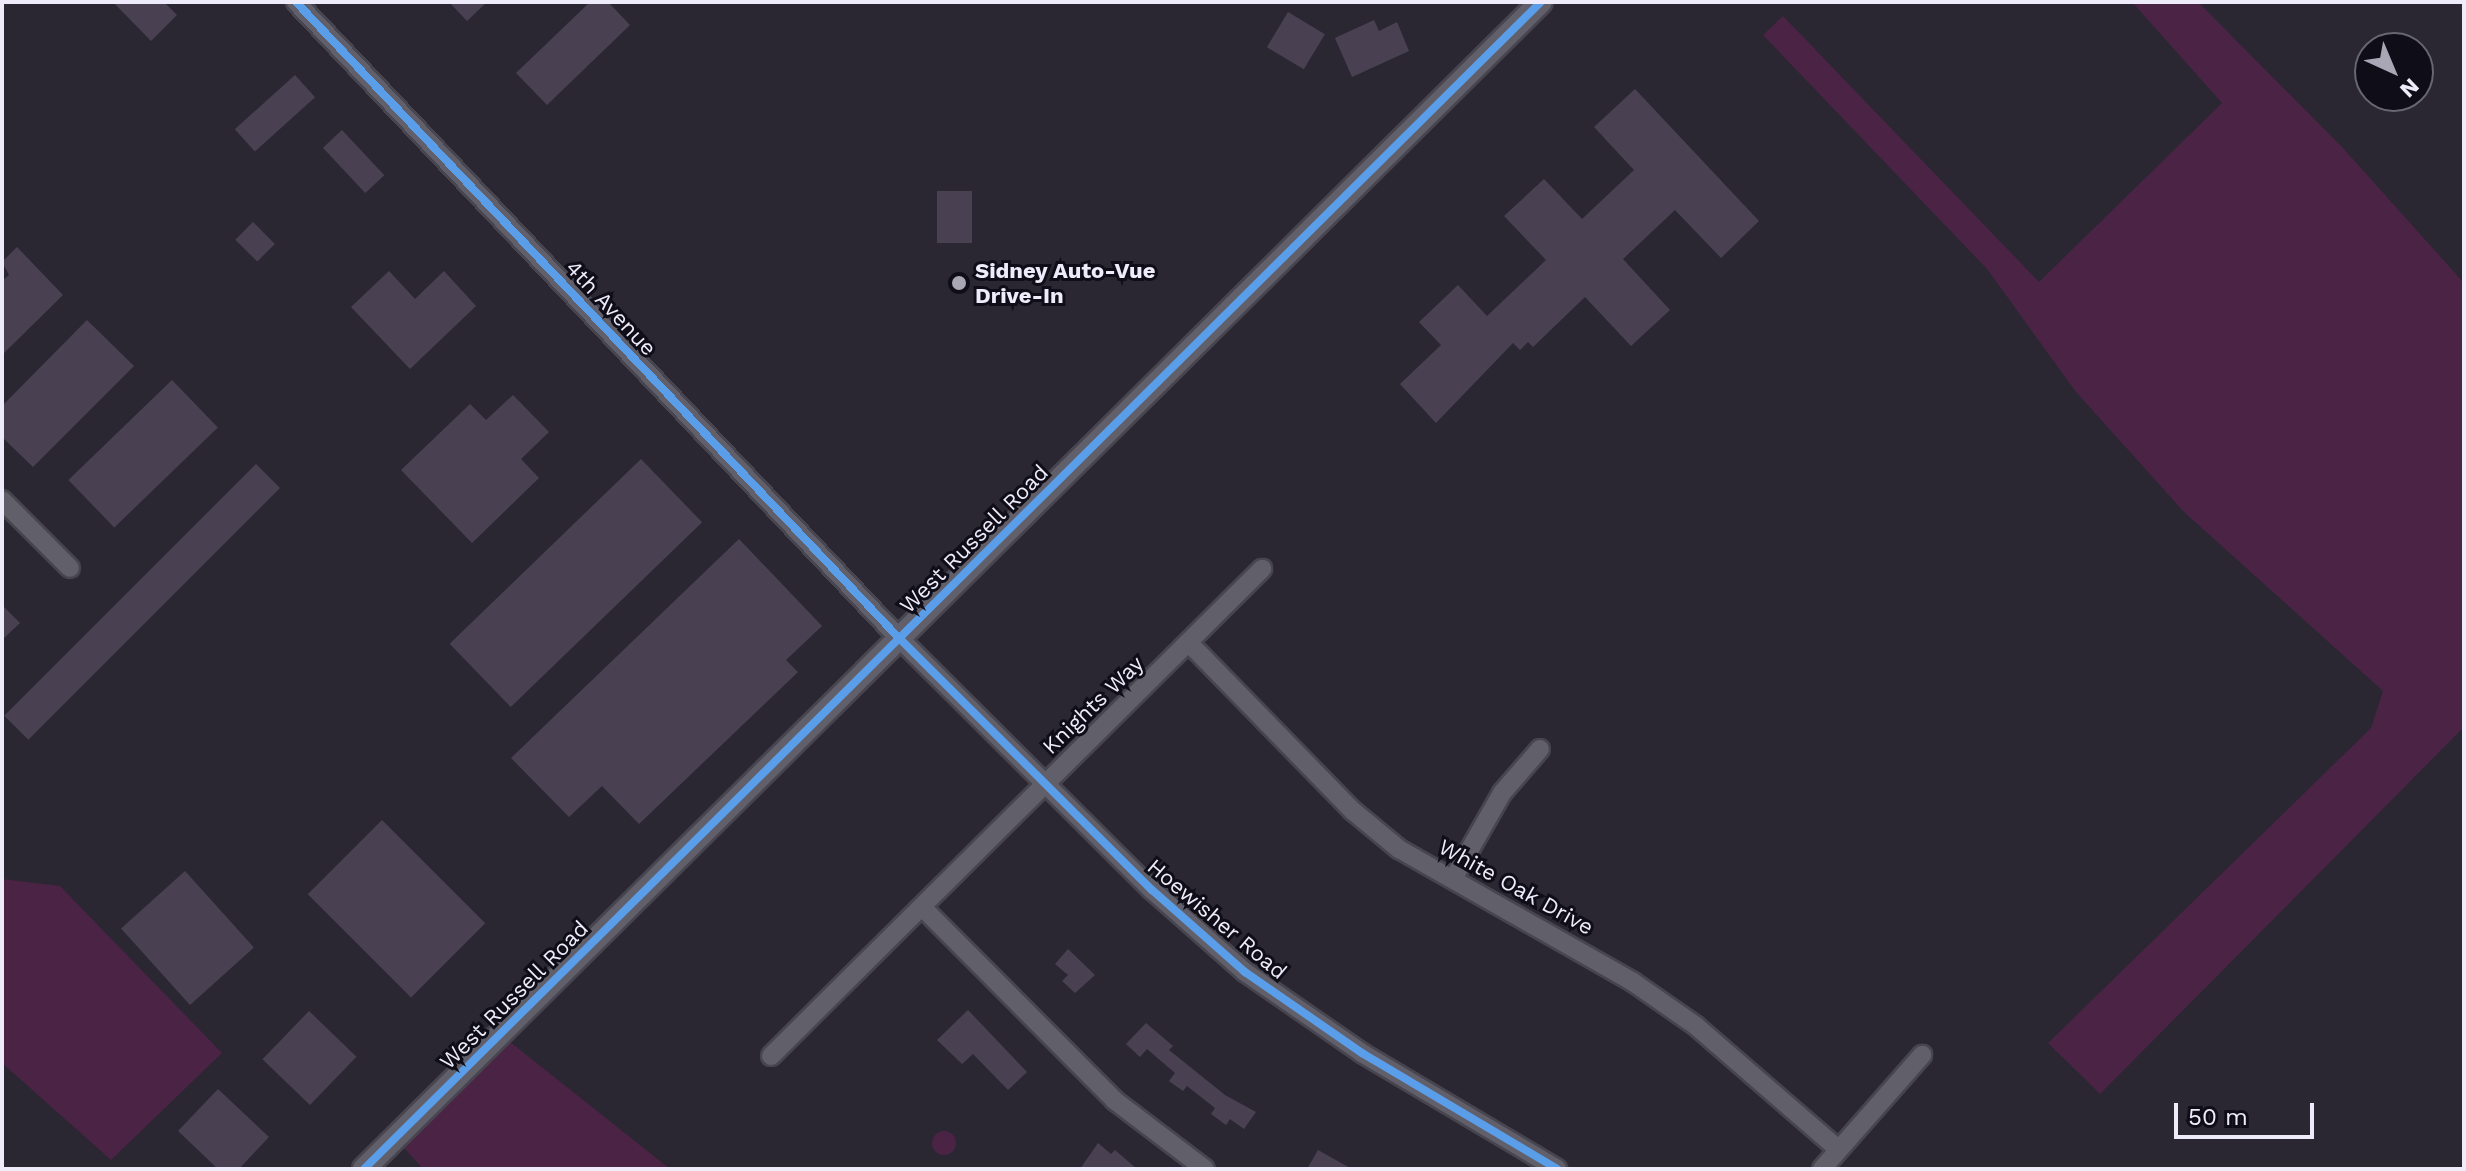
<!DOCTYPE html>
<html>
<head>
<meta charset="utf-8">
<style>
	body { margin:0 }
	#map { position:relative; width:2466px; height:1171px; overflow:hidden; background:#2a2733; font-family:"Work Sans",sans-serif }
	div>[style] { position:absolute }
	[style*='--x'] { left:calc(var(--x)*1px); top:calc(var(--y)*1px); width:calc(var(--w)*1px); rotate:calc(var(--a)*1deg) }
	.green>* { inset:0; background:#4a2345 }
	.round { border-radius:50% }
	.building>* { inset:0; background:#494151; transform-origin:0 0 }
	.roads { filter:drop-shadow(2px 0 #47454f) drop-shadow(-2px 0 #47454f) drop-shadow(0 2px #47454f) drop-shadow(0 -2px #47454f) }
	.minor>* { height:18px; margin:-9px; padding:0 9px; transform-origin:9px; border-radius:9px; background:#615f69 }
	.tertiary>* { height:22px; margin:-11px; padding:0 11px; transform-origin:11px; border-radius:11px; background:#615f69 }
	.cycleway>* { height:8px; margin:-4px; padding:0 4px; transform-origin:4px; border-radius:4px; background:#5a9eea }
	.dots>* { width:22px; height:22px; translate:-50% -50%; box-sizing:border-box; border:4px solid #0f0d17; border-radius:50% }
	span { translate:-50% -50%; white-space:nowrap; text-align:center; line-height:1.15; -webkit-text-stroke:6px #0f0d17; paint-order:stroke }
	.poi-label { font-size:22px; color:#eeecfb; font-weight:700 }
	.left { translate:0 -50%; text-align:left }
	.street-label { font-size:22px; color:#eeecfb }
	.frame { position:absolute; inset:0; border:4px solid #eeecfb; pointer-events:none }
	.north { position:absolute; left:2354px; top:32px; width:80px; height:80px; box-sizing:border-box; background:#0f0d17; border:2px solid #686672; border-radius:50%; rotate:136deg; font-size:22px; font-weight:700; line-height:32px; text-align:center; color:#eeecfb }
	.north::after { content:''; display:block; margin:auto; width:28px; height:36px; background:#a9a7b5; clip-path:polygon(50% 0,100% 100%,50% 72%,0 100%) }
	.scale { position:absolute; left:2174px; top:1103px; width:140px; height:36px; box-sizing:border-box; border:4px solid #eeecfb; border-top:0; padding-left:10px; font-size:24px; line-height:28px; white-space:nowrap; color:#eeecfb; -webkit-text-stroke:6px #0f0d17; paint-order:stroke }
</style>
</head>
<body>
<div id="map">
	<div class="green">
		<div style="clip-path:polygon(2132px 2px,2198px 2px,2342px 147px,2464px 283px,2464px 727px,2100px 1094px,2048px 1043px,2371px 728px,2383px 691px,2184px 512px,2076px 392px,1987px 269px,1763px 35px,1783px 16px,2039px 282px,2222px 103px)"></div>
		<div style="clip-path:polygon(2px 879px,60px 886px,222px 1053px,111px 1160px,2px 1063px)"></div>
		<div style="clip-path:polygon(500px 1034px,670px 1169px,423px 1169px,395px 1138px)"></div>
		<div class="round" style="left:932px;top:1131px;width:24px;height:24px"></div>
	</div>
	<div class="building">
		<div style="clip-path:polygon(113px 2px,164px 2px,177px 15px,151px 41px)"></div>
		<div style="clip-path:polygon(449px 2px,487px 2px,467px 21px)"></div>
		<div style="clip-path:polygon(590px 2px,608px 2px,630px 25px,547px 105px,516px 73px)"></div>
		<div style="left:1288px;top:12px;width:43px;height:41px;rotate:31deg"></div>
		<div style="clip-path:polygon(1374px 20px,1379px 31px,1397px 22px,1409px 51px,1352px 77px,1335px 38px)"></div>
		<div style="left:295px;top:75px;width:30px;height:81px;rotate:48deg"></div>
		<div style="clip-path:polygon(1635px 89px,1759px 221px,1721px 258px,1675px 210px,1623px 259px,1670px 310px,1631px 346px,1585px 297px,1533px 347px,1528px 342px,1520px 350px,1513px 343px,1436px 423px,1400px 384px,1441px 345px,1419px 322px,1458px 285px,1487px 316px,1546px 260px,1504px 216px,1544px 179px,1582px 219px,1634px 170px,1594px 127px)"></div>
		<div style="left:342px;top:130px;width:62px;height:26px;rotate:47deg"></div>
		<div style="left:937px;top:191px;width:35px;height:52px"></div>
		<div style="left:253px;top:222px;width:31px;height:25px;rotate:45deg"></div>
		<div style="clip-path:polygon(17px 247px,63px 295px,2px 355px,2px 281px,9px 275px,2px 262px)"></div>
		<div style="clip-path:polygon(389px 271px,415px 299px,444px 271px,476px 306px,410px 369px,351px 307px)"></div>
		<div style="clip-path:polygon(87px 320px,134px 366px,33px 467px,2px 437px,2px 406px)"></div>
		<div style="left:172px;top:380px;width:66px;height:144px;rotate:46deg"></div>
		<div style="clip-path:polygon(513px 395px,549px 432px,521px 459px,539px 478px,472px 543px,401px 470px,470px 404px,486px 420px)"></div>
		<div style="left:641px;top:459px;width:88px;height:266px;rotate:46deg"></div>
		<div style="left:256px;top:464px;width:34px;height:356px;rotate:45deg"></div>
		<div style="clip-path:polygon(739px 539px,822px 626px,786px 660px,798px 672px,639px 824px,602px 786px,569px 817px,511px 758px)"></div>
		<div style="clip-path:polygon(2px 605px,20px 623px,2px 640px)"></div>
		<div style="left:382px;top:820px;width:146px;height:105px;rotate:45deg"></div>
		<div style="left:185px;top:871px;width:103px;height:86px;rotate:48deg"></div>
		<div style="clip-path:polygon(1068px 949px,1095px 975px,1075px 993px,1062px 981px,1068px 975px,1055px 964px)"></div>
		<div style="clip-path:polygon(968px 1010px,1027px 1072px,1008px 1090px,973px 1054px,962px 1064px,937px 1040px)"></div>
		<div style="left:309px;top:1011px;width:66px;height:67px;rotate:44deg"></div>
		<div style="clip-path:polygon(1146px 1023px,1173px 1046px,1169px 1050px,1225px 1095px,1256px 1112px,1244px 1129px,1230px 1119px,1226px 1125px,1211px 1114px,1215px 1108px,1187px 1086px,1183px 1091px,1169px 1081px,1175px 1073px,1147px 1049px,1140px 1057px,1126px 1044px)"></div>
		<div style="clip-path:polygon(218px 1089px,269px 1137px,239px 1169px,218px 1169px,178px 1131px)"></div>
		<div style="clip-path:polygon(1098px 1143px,1111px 1154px,1115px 1150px,1137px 1169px,1080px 1169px)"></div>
		<div style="clip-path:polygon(1318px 1150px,1352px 1169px,1307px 1169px)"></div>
	</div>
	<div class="roads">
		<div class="minor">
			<div style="--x:296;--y:2;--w:876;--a:46.53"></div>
			<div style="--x:899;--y:638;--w:357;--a:44.9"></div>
			<div style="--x:1152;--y:890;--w:124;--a:41.4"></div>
			<div style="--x:1245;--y:972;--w:142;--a:34.7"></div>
			<div style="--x:1362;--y:1053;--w:227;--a:30.7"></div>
			<div style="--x:2;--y:500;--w:96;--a:45"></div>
			<div style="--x:1190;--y:644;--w:233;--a:45.7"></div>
			<div style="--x:1353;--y:811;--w:60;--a:39.6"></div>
			<div style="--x:1399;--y:849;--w:269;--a:29.6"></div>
			<div style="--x:1633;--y:982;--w:77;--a:34.9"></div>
			<div style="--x:1696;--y:1026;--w:188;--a:40.9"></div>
			<div style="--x:1453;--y:879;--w:99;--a:-60.3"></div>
			<div style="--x:1502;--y:793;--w:58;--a:-49.2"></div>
			<div style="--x:923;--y:908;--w:271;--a:45.1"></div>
			<div style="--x:1114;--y:1100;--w:114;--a:37.2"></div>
			<div style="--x:771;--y:1056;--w:692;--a:-44.77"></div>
			<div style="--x:1822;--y:1169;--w:152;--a:-48.7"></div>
		</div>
		<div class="tertiary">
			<div style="--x:364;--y:1169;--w:1657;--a:-44.76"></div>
		</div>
	</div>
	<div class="cycleway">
		<div style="--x:296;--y:2;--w:876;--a:46.53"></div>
		<div style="--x:899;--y:638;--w:357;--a:44.9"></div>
		<div style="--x:1152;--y:890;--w:124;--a:41.4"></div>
		<div style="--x:1245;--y:972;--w:142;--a:34.7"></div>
		<div style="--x:1362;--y:1053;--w:227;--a:30.7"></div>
		<div style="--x:364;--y:1169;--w:1657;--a:-44.76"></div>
	</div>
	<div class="dots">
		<div style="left:959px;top:283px;background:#a9a7b5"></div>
	</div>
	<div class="poi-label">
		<span class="left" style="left:975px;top:283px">Sidney Auto-Vue<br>Drive-In</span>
	</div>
	<div class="street-label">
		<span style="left:611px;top:308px;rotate:47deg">4th Avenue</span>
		<span style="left:974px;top:539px;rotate:-45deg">West Russell Road</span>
		<span style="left:1093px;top:705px;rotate:-44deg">Knights Way</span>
		<span style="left:1516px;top:887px;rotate:29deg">White Oak Drive</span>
		<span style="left:1217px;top:919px;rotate:40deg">Hoewisher Road</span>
		<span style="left:514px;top:995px;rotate:-45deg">West Russell Road</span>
	</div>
	<div class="frame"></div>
	<div class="north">N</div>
	<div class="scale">50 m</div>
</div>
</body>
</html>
